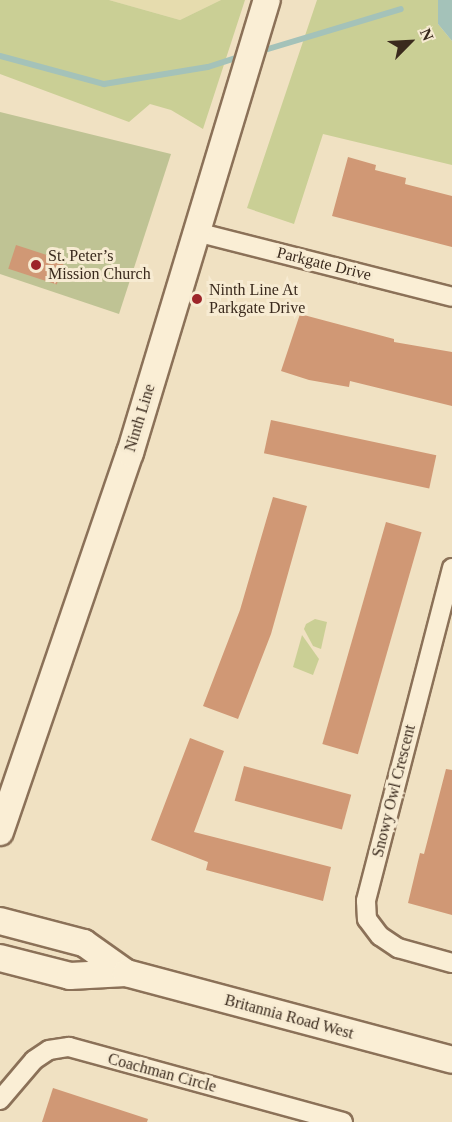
<!DOCTYPE html>
<html>
<head>
<meta charset="utf-8">
<style>
	body { margin:0 }
	#map { position:relative; width:452px; height:1122px; overflow:hidden; background:#f0e1c2; font-family:"Times New Roman",serif }
	div>[style] { position:absolute }
	[style*='--x'] { left:calc(var(--x)*1px); top:calc(var(--y)*1px); width:calc(var(--w)*1px); rotate:calc(var(--a)*1deg) }
	.farmland>* { inset:0; background:#e6dcae }
	.green>* { inset:0; background:#cacf95 }
	.cemetery>* { inset:0; background:#bfc394 }
	.water>* { inset:0; background:#a4c2b9 }
	.stream>* { height:6px; margin:-3px; padding:0 3px; transform-origin:3px; border-radius:3px; background:#a4c2b9 }
	.building>* { inset:0; background:#d09875; transform-origin:0 0 }
	.roads { filter:drop-shadow(2px 0 #8b7158) drop-shadow(-2px 0 #8b7158) drop-shadow(0 2px #8b7158) drop-shadow(0 -2px #8b7158) }
	.street>* { height:18px; margin:-9px; padding:0 9px; transform-origin:9px; border-radius:9px; background:#faeed5 }
	.secondary>* { height:26px; margin:-13px; padding:0 13px; transform-origin:13px; border-radius:13px; background:#faeed5 }
	.dots>* { width:16px; height:16px; translate:-50% -50%; box-sizing:border-box; border:3px solid #f7ebd2; border-radius:50% }
	span { translate:-50% -50%; white-space:nowrap; text-align:center; line-height:1.15; -webkit-text-stroke:6px #f7ebd2; paint-order:stroke }
	.poi-label { font-size:16px; color:#3a2a1d }
	.left { translate:0 -50%; text-align:left }
	.street-label { font-size:16px; color:#3a2a1d }
	.north { position:absolute; left:380px; top:12px; width:60px; height:60px; -webkit-text-stroke:4px #f7ebd2; paint-order:stroke; rotate:66deg; font-size:16px; font-weight:700; line-height:24px; text-align:center; color:#3a2a1d }
	.north::after { content:''; display:block; margin:auto; width:21px; height:27px; background:#3a2a1d; clip-path:polygon(50% 0,100% 100%,50% 72%,0 100%) }
</style>
</head>
<body>
<div id="map">
	<div class="farmland">
		<div style="clip-path:polygon(109px 0,221px 0,180px 20px)"></div>
	</div>
	<div class="green">
		<div style="clip-path:polygon(0 0,109px 0,180px 20px,221px 0,245px 0,203px 129px,171px 110px,150px 104px,129px 122px,0 74px)"></div>
		<div style="clip-path:polygon(317px 0,438px 0,438px 24px,452px 41px,452px 165px,323px 134px,294px 224px,247px 208px)"></div>
		<div style="clip-path:polygon(315px 619px,327px 622px,321px 649px,313px 646px,304px 629px,306px 624px)"></div>
		<div style="clip-path:polygon(302px 635px,319px 659px,313px 675px,293px 667px)"></div>
	</div>
	<div class="cemetery">
		<div style="clip-path:polygon(0 112px,171px 154px,119px 314px,0 274px)"></div>
	</div>
	<div class="water">
		<div style="clip-path:polygon(438px 0,452px 0,452px 41px,438px 24px)"></div>
	</div>
	<div class="stream">
		<div style="--x:258;--y:52;--w:149;--a:-16.7"></div>
		<div style="--x:0;--y:56;--w:108;--a:15.1"></div>
		<div style="--x:104;--y:84;--w:105;--a:-9.3"></div>
		<div style="--x:208;--y:67;--w:36;--a:-18"></div>
	</div>
	<div class="building">
		<div style="clip-path:polygon(348px 157px,376px 165px,375px 170px,406px 178px,405px 184px,452px 196px,452px 247px,332px 216px)"></div>
		<div style="left:16px;top:245px;width:51px;height:25px;rotate:18deg"></div>
		<div style="clip-path:polygon(300px 314px,394px 339px,394px 342px,452px 352px,452px 406px,350px 381px,349px 387px,309px 380px,281px 371px)"></div>
		<div style="left:271px;top:420px;width:169px;height:34px;rotate:12deg"></div>
		<div style="clip-path:polygon(273px 497px,307px 506px,271px 634px,238px 719px,203px 706px,240px 610px)"></div>
		<div style="left:386px;top:522px;width:37px;height:231px;rotate:16deg"></div>
		<div style="clip-path:polygon(190px 738px,224px 751px,194px 832px,331px 867px,323px 901px,206px 870px,208px 862px,151px 840px)"></div>
		<div style="left:244px;top:766px;width:111px;height:36px;rotate:15deg"></div>
		<div style="clip-path:polygon(446px 769px,452px 770px,452px 915px,408px 903px,420px 853px,424px 854px)"></div>
		<div style="clip-path:polygon(53px 1088px,148px 1119px,147px 1122px,42px 1122px)"></div>
	</div>
	<div class="roads">
		<div class="street">
			<div style="--x:196;--y:232;--w:264;--a:14.2"></div>
			<div style="--x:452;--y:568;--w:344;--a:104.5"></div>
			<div style="--x:366;--y:901;--w:18;--a:87"></div>
			<div style="--x:367;--y:919;--w:21;--a:53"></div>
			<div style="--x:380;--y:936;--w:22;--a:34"></div>
			<div style="--x:398;--y:948;--w:56;--a:15.5"></div>
			<div style="--x:0;--y:1100;--w:52;--a:-49.6"></div>
			<div style="--x:34;--y:1060;--w:18;--a:-34"></div>
			<div style="--x:49;--y:1050;--w:20;--a:-9"></div>
			<div style="--x:69;--y:1047;--w:284;--a:15.3"></div>
		</div>
		<div class="secondary">
			<div style="--x:0;--y:832;--w:401;--a:-71.1"></div>
			<div style="--x:130;--y:453;--w:473;--a:-73.2"></div>
			<div style="--x:0;--y:921;--w:87;--a:14.7"></div>
			<div style="--x:84;--y:943;--w:52;--a:35.5"></div>
			<div style="--x:0;--y:958;--w:72;--a:14.4"></div>
			<div style="--x:70;--y:976;--w:56;--a:-3.1"></div>
			<div style="--x:126;--y:973;--w:337;--a:14.9"></div>
		</div>
	</div>
	<div class="dots">
		<div style="left:36px;top:265px;background:#9d2529"></div>
		<div style="left:197px;top:299px;background:#9d2529"></div>
	</div>
	<div class="poi-label">
		<span class="left" style="left:48px;top:265px">St. Peter’s<br>Mission Church</span>
		<span class="left" style="left:209px;top:299px">Ninth Line At<br>Parkgate Drive</span>
	</div>
	<div class="street-label">
		<span style="left:324px;top:264px;rotate:14deg">Parkgate Drive</span>
		<span style="left:140px;top:418px;rotate:-73deg">Ninth Line</span>
		<span style="left:394px;top:791px;rotate:-76deg">Snowy Owl Crescent</span>
		<span style="left:289px;top:1017px;rotate:15deg">Britannia Road West</span>
		<span style="left:162px;top:1073px;rotate:15deg">Coachman Circle</span>
	</div>
	<div class="north">N</div>
</div>
</body>
</html>
